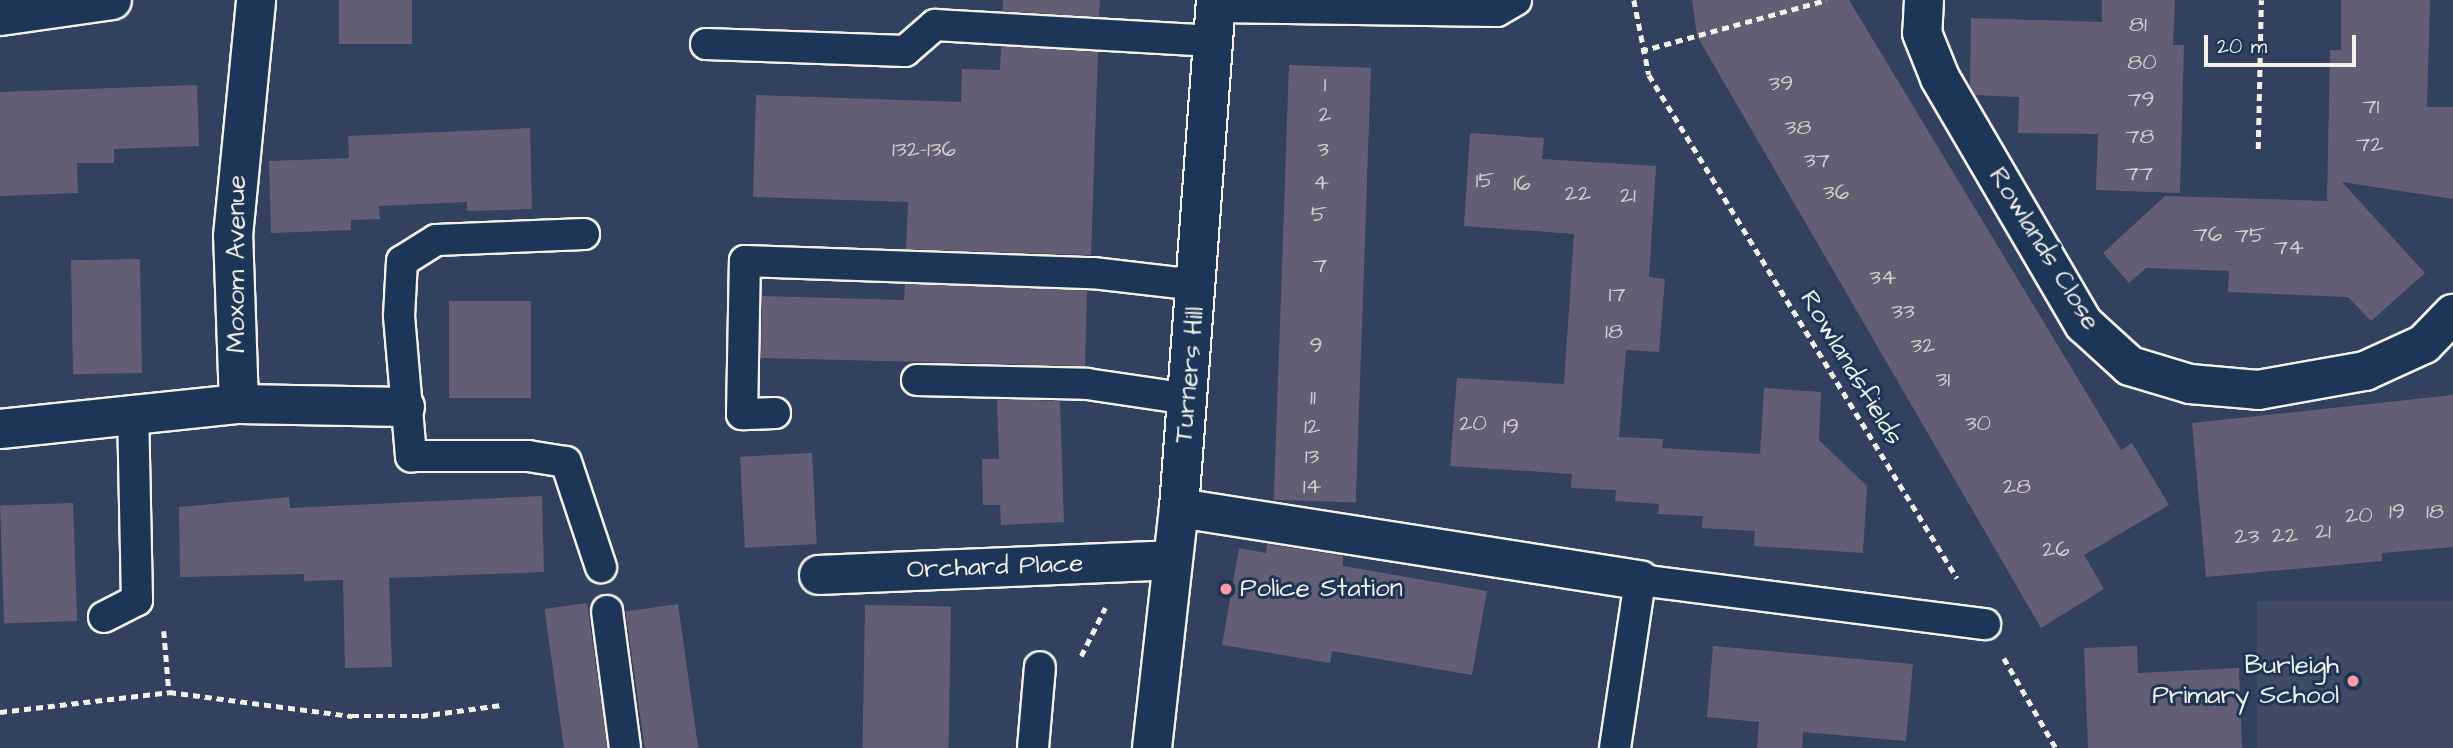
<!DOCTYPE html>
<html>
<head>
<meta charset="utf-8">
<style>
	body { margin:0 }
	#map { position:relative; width:2453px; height:748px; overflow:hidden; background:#32415f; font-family:"Architects Daughter",sans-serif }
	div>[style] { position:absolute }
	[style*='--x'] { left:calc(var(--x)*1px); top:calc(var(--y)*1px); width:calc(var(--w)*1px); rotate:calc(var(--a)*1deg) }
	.built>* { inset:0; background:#414a65; transform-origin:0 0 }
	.building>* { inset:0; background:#635e73; transform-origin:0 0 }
	.path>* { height:4.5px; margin-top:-2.25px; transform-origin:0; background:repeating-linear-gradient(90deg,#f4f1e8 0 7px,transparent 0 12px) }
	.roads { filter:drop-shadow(2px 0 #f4f1e8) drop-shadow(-2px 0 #f4f1e8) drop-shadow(0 2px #f4f1e8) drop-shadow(0 -2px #f4f1e8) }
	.lane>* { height:30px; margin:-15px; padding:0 15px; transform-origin:15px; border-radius:15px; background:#1d3557 }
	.street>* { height:38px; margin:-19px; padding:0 19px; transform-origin:19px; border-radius:19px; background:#1d3557 }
	.secondary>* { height:38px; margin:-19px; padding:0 19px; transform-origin:19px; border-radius:19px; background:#1d3557 }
	.dots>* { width:19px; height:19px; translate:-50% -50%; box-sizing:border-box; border:4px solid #1d3557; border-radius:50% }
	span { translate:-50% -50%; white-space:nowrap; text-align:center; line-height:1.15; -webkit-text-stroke:6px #1d3557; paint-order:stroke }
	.number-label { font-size:23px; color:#d0cccb }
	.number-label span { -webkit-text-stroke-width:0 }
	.street-label { font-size:26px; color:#f4f1e8 }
	.poi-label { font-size:26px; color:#f4f1e8 }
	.left { translate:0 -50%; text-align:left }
	.right { translate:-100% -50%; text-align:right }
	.scale { position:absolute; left:2204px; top:35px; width:152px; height:32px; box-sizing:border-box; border:4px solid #f4f1e8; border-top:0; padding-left:9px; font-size:21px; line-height:24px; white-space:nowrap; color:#f4f1e8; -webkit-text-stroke:5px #1d3557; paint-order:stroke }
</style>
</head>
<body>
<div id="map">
	<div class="built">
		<div style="left:2453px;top:601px;width:147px;height:196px;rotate:90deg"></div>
	</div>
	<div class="building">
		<div style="left:339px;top:0;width:73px;height:44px"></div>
		<div style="clip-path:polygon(1003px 0,1100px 0,1099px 17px,1003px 11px)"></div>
		<div style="clip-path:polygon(1692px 0,1849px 0,2121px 450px,2132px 443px,2169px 505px,2084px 555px,2104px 589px,2041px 628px,1697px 36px)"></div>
		<div style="clip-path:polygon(2102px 0,2175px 0,2173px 45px,2184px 45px,2180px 193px,2096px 190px,2098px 134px,2018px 133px,2019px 97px,1975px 95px,1970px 85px,1971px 18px,2102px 22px)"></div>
		<div style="clip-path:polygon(2341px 0,2430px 0,2427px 107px,2453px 107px,2453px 199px,2342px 182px,2425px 273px,2371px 321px,2348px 297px,2228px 292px,2229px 271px,2146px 268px,2129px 283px,2103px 253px,2165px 196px,2327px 201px,2330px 50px,2341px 50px)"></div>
		<div style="clip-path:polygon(1001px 46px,1098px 52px,1091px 255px,906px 249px,908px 202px,753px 197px,756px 95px,961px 102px,962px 69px,1000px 70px)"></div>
		<div style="left:1289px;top:65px;width:82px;height:435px;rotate:2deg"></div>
		<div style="clip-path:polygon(197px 85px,199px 146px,114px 149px,114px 163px,77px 163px,78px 193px,0 196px,0 92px)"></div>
		<div style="clip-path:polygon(530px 128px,532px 209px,467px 211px,467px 202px,379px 206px,380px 219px,351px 220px,351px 230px,271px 233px,269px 161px,349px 158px,348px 136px)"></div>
		<div style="clip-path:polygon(1470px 133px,1544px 138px,1542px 159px,1656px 166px,1649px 277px,1665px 279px,1659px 352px,1626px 350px,1619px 437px,1663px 439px,1662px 448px,1760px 454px,1764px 388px,1821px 392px,1819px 440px,1867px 486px,1863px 553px,1754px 546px,1755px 531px,1702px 528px,1703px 516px,1658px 514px,1659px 504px,1615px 501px,1616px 490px,1571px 488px,1572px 474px,1450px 466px,1457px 378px,1564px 384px,1574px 234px,1464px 226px)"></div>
		<div style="left:140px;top:259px;width:114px;height:69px;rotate:89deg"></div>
		<div style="clip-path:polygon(905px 284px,1087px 290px,1085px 366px,761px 358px,762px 296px,904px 300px)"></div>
		<div style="left:449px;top:301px;width:82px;height:97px"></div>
		<div style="clip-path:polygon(2453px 395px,2453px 547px,2382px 553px,2382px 561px,2206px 577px,2192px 423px)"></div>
		<div style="clip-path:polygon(997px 399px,1060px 401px,1064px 522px,1001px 525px,1000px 505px,983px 505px,982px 459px,999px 459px)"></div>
		<div style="left:812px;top:453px;width:91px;height:72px;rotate:87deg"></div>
		<div style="clip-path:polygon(542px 496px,544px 572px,389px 578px,392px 667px,345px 668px,343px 580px,304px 581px,304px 574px,180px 577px,179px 507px,289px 497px,290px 508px)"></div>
		<div style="left:73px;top:503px;width:118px;height:73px;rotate:88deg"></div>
		<div style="clip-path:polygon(1267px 544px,1343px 556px,1343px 566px,1487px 591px,1472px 675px,1332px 651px,1330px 663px,1222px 645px,1239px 548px,1266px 553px)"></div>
		<div style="left:587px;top:603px;width:146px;height:43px;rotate:82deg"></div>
		<div style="left:678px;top:604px;width:145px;height:53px;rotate:82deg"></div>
		<div style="left:865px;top:605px;width:86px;height:143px;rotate:1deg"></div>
		<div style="clip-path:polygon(1713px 646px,1913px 664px,1906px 741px,1803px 732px,1802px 748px,1757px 748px,1759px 722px,1707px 717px)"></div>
		<div style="clip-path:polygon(2137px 646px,2138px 673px,2239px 668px,2242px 748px,2088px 748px,2084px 648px)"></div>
	</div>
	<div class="path">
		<div style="--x:1634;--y:0;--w:76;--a:78.7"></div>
		<div style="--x:1649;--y:75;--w:590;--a:58.52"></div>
		<div style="--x:1641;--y:51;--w:192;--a:-15.4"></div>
		<div style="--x:2258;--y:149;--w:149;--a:-88.8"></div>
		<div style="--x:164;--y:631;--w:61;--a:85.3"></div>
		<div style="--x:1081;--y:656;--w:54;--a:-63.4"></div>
		<div style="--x:2004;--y:658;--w:104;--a:60"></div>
		<div style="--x:0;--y:712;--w:170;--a:-6.7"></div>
		<div style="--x:169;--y:692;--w:185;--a:7.5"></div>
		<div style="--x:352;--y:716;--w:69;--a:0"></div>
		<div style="--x:421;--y:716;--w:81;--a:-7.8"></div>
	</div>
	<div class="roads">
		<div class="lane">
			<div style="--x:1216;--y:7;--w:281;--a:0.8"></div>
			<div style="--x:1497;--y:11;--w:22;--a:-30"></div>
			<div style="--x:706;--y:44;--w:199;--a:2"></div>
			<div style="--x:905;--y:51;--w:40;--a:-41"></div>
			<div style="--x:935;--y:25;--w:278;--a:3.3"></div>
			<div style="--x:584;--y:234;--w:148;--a:177.7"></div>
			<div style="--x:436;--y:240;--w:40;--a:148"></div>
			<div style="--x:402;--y:261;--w:55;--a:93.1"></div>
			<div style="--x:399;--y:316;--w:141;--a:85.1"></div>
			<div style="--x:411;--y:456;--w:117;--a:0"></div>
			<div style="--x:528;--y:456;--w:38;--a:9"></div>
			<div style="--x:566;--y:462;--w:111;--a:71.6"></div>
			<div style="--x:917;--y:380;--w:170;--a:1.3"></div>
			<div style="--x:1087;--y:384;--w:102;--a:8.4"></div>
			<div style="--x:775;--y:413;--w:33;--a:178"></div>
			<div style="--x:742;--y:414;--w:153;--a:-88.9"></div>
			<div style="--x:745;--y:261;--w:348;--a:2"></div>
			<div style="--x:1093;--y:273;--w:105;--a:6.6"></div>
			<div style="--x:607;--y:611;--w:138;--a:82.5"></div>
			<div style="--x:104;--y:617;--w:37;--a:-27"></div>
			<div style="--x:137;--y:600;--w:189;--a:-91.2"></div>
			<div style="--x:1033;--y:748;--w:81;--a:-85.1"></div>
			<div style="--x:1615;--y:748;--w:170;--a:-81.5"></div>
			<div style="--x:1640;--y:580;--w:348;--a:7.3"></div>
		</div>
		<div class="street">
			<div style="--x:1924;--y:0;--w:33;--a:93"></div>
			<div style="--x:1922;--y:33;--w:48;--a:68.2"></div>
			<div style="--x:1940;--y:78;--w:285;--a:59.7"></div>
			<div style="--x:2084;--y:324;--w:62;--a:42.4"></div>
			<div style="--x:2130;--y:366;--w:63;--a:16.7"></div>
			<div style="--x:2190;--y:384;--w:68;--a:5"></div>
			<div style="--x:2258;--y:390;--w:109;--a:-10.1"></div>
			<div style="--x:2365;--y:371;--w:65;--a:-24.6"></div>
			<div style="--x:2424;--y:344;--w:42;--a:-46"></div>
			<div style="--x:0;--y:16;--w:113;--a:-8.1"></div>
			<div style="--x:239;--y:404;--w:168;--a:-92"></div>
			<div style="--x:233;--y:236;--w:237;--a:-84.4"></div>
			<div style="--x:0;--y:429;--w:240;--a:-6"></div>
			<div style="--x:239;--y:404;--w:166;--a:1"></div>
			<div style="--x:1179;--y:508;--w:467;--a:8.9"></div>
			<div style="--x:819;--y:575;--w:351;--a:-2.4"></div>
		</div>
		<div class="secondary">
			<div style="--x:1152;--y:748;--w:242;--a:-83.6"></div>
			<div style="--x:1179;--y:508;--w:509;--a:-85.83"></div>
		</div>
	</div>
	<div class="dots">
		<div style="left:1226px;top:589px;background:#ff9aa2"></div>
		<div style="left:2353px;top:681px;background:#ff9aa2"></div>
	</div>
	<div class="number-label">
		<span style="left:2138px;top:24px">81</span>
		<span style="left:2142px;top:62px">80</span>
		<span style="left:1781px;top:83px">39</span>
		<span style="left:1325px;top:84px">1</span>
		<span style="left:2141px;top:99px">79</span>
		<span style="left:2371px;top:106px">71</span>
		<span style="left:1325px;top:114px">2</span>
		<span style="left:1798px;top:127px">38</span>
		<span style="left:2140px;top:136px">78</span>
		<span style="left:2370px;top:144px">72</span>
		<span style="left:924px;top:149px">132-136</span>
		<span style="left:1323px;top:149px">3</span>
		<span style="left:1817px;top:160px">37</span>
		<span style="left:2139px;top:173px">77</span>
		<span style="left:1485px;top:180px">15</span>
		<span style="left:1321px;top:182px">4</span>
		<span style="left:1522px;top:183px">16</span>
		<span style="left:1836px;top:192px">36</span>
		<span style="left:1578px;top:193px">22</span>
		<span style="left:1628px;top:195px">21</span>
		<span style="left:1319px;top:214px">5</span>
		<span style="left:2208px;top:234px">76</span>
		<span style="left:2250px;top:235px">75</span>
		<span style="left:2289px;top:247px">74</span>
		<span style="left:1320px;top:265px">7</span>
		<span style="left:1883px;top:277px">34</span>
		<span style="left:1617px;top:294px">17</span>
		<span style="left:1903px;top:311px">33</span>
		<span style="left:1614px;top:331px">18</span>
		<span style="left:1316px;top:345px">9</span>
		<span style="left:1923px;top:345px">32</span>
		<span style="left:1943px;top:379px">31</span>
		<span style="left:1313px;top:397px">11</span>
		<span style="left:1473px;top:423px">20</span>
		<span style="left:1978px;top:423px">30</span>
		<span style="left:1312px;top:426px">12</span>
		<span style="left:1511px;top:426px">19</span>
		<span style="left:1312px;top:456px">13</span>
		<span style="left:1312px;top:486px">14</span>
		<span style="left:2017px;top:486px">28</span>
		<span style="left:2397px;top:511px">19</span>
		<span style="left:2435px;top:511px">18</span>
		<span style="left:2359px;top:515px">20</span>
		<span style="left:2323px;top:531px">21</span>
		<span style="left:2285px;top:535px">22</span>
		<span style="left:2247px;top:536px">23</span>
		<span style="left:2056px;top:549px">26</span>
	</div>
	<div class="street-label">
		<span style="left:2044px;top:249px;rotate:58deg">Rowlands Close</span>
		<span style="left:237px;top:264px;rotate:-90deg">Moxom Avenue</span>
		<span style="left:1851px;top:368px;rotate:59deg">Rowlandsfields</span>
		<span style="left:1190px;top:375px;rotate:-85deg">Turners Hill</span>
		<span style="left:995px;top:567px;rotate:-2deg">Orchard Place</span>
	</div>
	<div class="poi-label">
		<span class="left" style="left:1240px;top:589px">Police Station</span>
		<span class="right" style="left:2339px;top:681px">Burleigh<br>Primary School</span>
	</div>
	<div class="scale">20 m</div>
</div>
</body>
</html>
